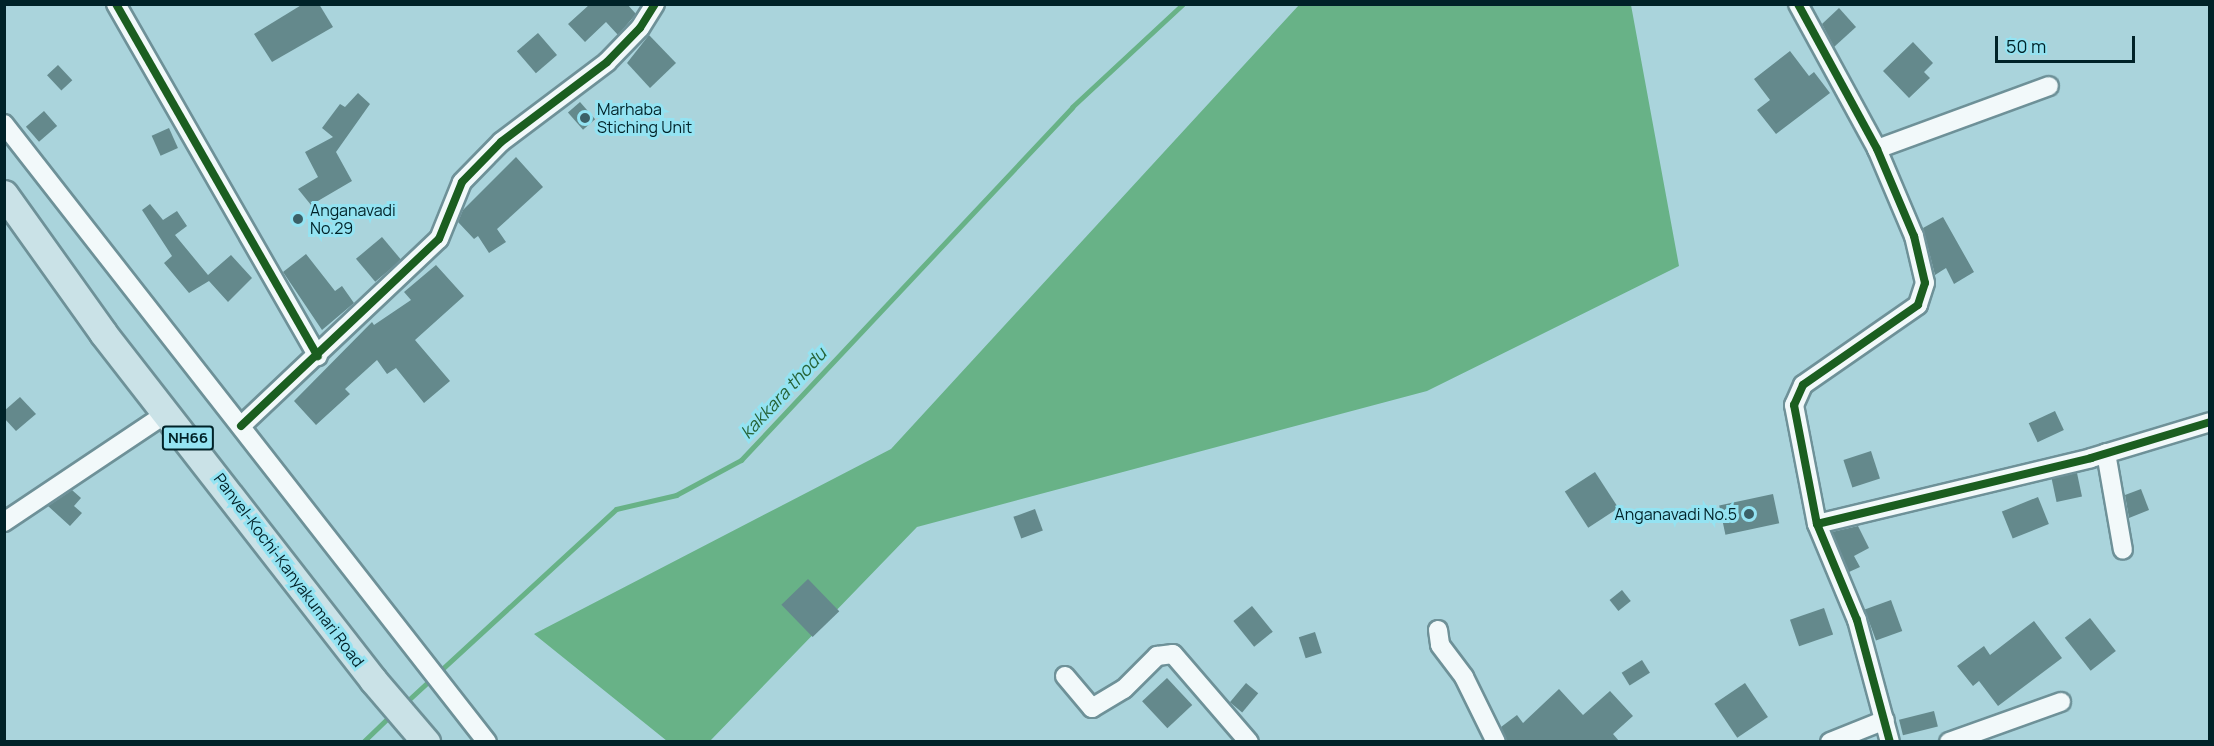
<!DOCTYPE html>
<html>
<head>
<meta charset="utf-8">
<style>
	body { margin:0 }
	#map { position:relative; width:2214px; height:746px; overflow:hidden; background:#aad4dc; font-family:Manrope,sans-serif }
	div>[style] { position:absolute }
	[style*='--x'] { left:calc(var(--x)*1px); top:calc(var(--y)*1px); width:calc(var(--w)*1px); rotate:calc(var(--a)*1deg) }
	.water>* { inset:0; background:#68b287 }
	.stream>* { height:5px; margin:-2.5px; padding:0 2.5px; transform-origin:2.5px; border-radius:2.5px; background:#68b287 }
	.building>* { inset:0; background:#64898c; transform-origin:0 0 }
	.roads { filter:drop-shadow(2px 0 #6e9198) drop-shadow(-2px 0 #6e9198) drop-shadow(0 2px #6e9198) drop-shadow(0 -2px #6e9198) }
	.minor>* { height:18px; margin:-9px; padding:0 9px; transform-origin:9px; border-radius:9px; background:#f2f9fa }
	.highway>* { height:27px; margin:-13.5px; padding:0 13.5px; transform-origin:13.5px; border-radius:13.5px; background:#cae2e7 }
	.cycleway>* { height:8px; margin:-4px; padding:0 4px; transform-origin:4px; border-radius:4px; background:#1b5e20 }
	.dots>* { width:16px; height:16px; translate:-50% -50%; box-sizing:border-box; border:3px solid #94e3f2; border-radius:50% }
	span { translate:-50% -50%; white-space:nowrap; text-align:center; line-height:1.15; -webkit-text-stroke:6px #94e3f2; paint-order:stroke }
	.shield-label span { padding:2px 4px; background:#94e3f2; border:2px solid; border-radius:4px; -webkit-text-stroke-width:0 }
	.shield-label { font-size:15px; color:#002228; font-weight:700 }
	.poi-label { font-size:16px; color:#002228 }
	.left { translate:0 -50%; text-align:left }
	.right { translate:-100% -50%; text-align:right }
	.street-label { font-size:16px; color:#002228 }
	.water-label { font-size:18px; color:#276438; font-style:italic }
	.frame { position:absolute; inset:0; border:6px solid #002228; pointer-events:none }
	.scale { position:absolute; left:1995px; top:36px; width:140px; height:27px; box-sizing:border-box; border:3px solid #002228; border-top:0; padding-left:8px; font-size:18px; line-height:21px; white-space:nowrap; color:#002228; -webkit-text-stroke:4px #94e3f2; paint-order:stroke }
</style>
</head>
<body>
<div id="map">
	<div class="water">
		<div style="clip-path:polygon(1299px 5px,1631px 5px,1679px 266px,1427px 391px,917px 527px,710px 741px,667px 741px,534px 634px,891px 449px)"></div>
	</div>
	<div class="stream">
		<div style="--x:404;--y:704;--w:288;--a:-42.6"></div>
		<div style="--x:616;--y:509;--w:62;--a:-13.1"></div>
		<div style="--x:676;--y:495;--w:74;--a:-28.3"></div>
		<div style="--x:741;--y:460;--w:484;--a:-46.8"></div>
		<div style="--x:1072;--y:107;--w:151;--a:-42.9"></div>
		<div style="--x:363;--y:742;--w:40;--a:-44"></div>
	</div>
	<div class="building">
		<div style="clip-path:polygon(303px 4px,319px 4px,333px 27px,272px 62px,254px 34px)"></div>
		<div style="clip-path:polygon(627px 4px,636px 14px,618px 35px,606px 22px,585px 42px,568px 24px,589px 5px)"></div>
		<div style="clip-path:polygon(1839px 8px,1856px 27px,1834px 47px,1822px 24px)"></div>
		<div style="left:538px;top:33px;width:29px;height:28px;rotate:49deg"></div>
		<div style="clip-path:polygon(649px 35px,676px 63px,650px 88px,627px 63px)"></div>
		<div style="clip-path:polygon(1913px 42px,1933px 63px,1924px 72px,1930px 78px,1909px 98px,1883px 71px)"></div>
		<div style="clip-path:polygon(1790px 51px,1809px 76px,1814px 72px,1830px 93px,1776px 134px,1757px 110px,1770px 100px,1754px 79px)"></div>
		<div style="left:58px;top:65px;width:21px;height:15px;rotate:47deg"></div>
		<div style="clip-path:polygon(358px 93px,370px 104px,336px 152px,352px 181px,311px 205px,298px 189px,318px 177px,305px 152px,333px 137px,322px 128px,340px 104px,345px 107px)"></div>
		<div style="left:580px;top:102px;width:23px;height:16px;rotate:49deg"></div>
		<div style="left:44px;top:111px;width:20px;height:24px;rotate:49deg"></div>
		<div style="left:169px;top:128px;width:22px;height:19px;rotate:66deg"></div>
		<div style="clip-path:polygon(516px 157px,543px 187px,497px 229px,506px 242px,489px 253px,478px 236px,474px 239px,458px 222px,463px 210px)"></div>
		<div style="clip-path:polygon(150px 204px,163px 220px,177px 211px,187px 226px,175px 235px,208px 275px,231px 255px,252px 278px,228px 302px,209px 281px,189px 293px,164px 263px,172px 256px,142px 210px)"></div>
		<div style="clip-path:polygon(1943px 217px,1974px 272px,1954px 284px,1946px 268px,1935px 275px,1923px 228px)"></div>
		<div style="left:382px;top:237px;width:30px;height:34px;rotate:50deg"></div>
		<div style="clip-path:polygon(306px 254px,335px 291px,342px 286px,354px 303px,322px 330px,283px 272px)"></div>
		<div style="clip-path:polygon(436px 265px,464px 296px,415px 340px,450px 381px,424px 403px,396px 368px,387px 374px,377px 360px,345px 389px,350px 394px,316px 425px,294px 401px,372px 322px,374px 325px,411px 300px,404px 292px)"></div>
		<div style="clip-path:polygon(20px 397px,36px 414px,16px 431px,4px 418px,4px 411px)"></div>
		<div style="left:2055px;top:411px;width:21px;height:29px;rotate:65deg"></div>
		<div style="left:1871px;top:451px;width:29px;height:29px;rotate:72deg"></div>
		<div style="left:1595px;top:472px;width:43px;height:36px;rotate:57deg"></div>
		<div style="left:2077px;top:473px;width:24px;height:26px;rotate:78deg"></div>
		<div style="clip-path:polygon(2141px 489px,2149px 510px,2129px 518px,2125px 495px)"></div>
		<div style="clip-path:polygon(72px 490px,81px 498px,74px 506px,82px 513px,70px 526px,48px 506px)"></div>
		<div style="left:1773px;top:494px;width:30px;height:55px;rotate:78deg"></div>
		<div style="left:2038px;top:497px;width:29px;height:39px;rotate:68deg"></div>
		<div style="left:1035px;top:509px;width:23px;height:23px;rotate:70deg"></div>
		<div style="clip-path:polygon(1858px 526px,1869px 548px,1854px 556px,1860px 567px,1849px 572px,1832px 532px)"></div>
		<div style="left:808px;top:579px;width:45px;height:37px;rotate:46deg"></div>
		<div style="left:1622px;top:590px;width:14px;height:16px;rotate:51deg"></div>
		<div style="left:1891px;top:600px;width:33px;height:28px;rotate:70deg"></div>
		<div style="left:1252px;top:606px;width:33px;height:24px;rotate:51deg"></div>
		<div style="left:1824px;top:608px;width:28px;height:36px;rotate:71deg"></div>
		<div style="left:2090px;top:618px;width:42px;height:32px;rotate:52deg"></div>
		<div style="clip-path:polygon(2034px 621px,2062px 658px,1998px 706px,1979px 681px,1973px 686px,1957px 666px,1984px 646px,1990px 655px)"></div>
		<div style="left:1315px;top:632px;width:22px;height:17px;rotate:72deg"></div>
		<div style="left:1642px;top:660px;width:15px;height:24px;rotate:58deg"></div>
		<div style="left:1167px;top:678px;width:37px;height:34px;rotate:47deg"></div>
		<div style="left:1246px;top:683px;width:16px;height:25px;rotate:40deg"></div>
		<div style="left:1745px;top:683px;width:41px;height:37px;rotate:56deg"></div>
		<div style="clip-path:polygon(1559px 689px,1583px 715px,1610px 691px,1633px 716px,1613px 734px,1619px 741px,1507px 741px,1501px 727px,1517px 715px,1523px 723px)"></div>
		<div style="left:1934px;top:711px;width:16px;height:36px;rotate:76deg"></div>
	</div>
	<div class="roads">
		<div class="minor">
			<div style="--x:116;--y:4;--w:406;--a:60.2"></div>
			<div style="--x:1798;--y:4;--w:165;--a:61.4"></div>
			<div style="--x:1877;--y:149;--w:95;--a:67"></div>
			<div style="--x:1914;--y:236;--w:48;--a:76.8"></div>
			<div style="--x:1925;--y:283;--w:23;--a:108"></div>
			<div style="--x:1918;--y:305;--w:140;--a:145.2"></div>
			<div style="--x:1803;--y:385;--w:22;--a:114"></div>
			<div style="--x:1794;--y:405;--w:121;--a:79.1"></div>
			<div style="--x:1817;--y:524;--w:104;--a:67.4"></div>
			<div style="--x:1857;--y:620;--w:126;--a:74.9"></div>
			<div style="--x:4;--y:124;--w:784;--a:51.99"></div>
			<div style="--x:1877;--y:149;--w:183;--a:-20.1"></div>
			<div style="--x:241;--y:426;--w:272;--a:-43.4"></div>
			<div style="--x:439;--y:239;--w:61;--a:-68"></div>
			<div style="--x:462;--y:182;--w:56;--a:-45.7"></div>
			<div style="--x:501;--y:142;--w:133;--a:-37"></div>
			<div style="--x:607;--y:62;--w:47;--a:-45.9"></div>
			<div style="--x:640;--y:28;--w:28;--a:-58"></div>
			<div style="--x:2106;--y:453;--w:98;--a:80.1"></div>
			<div style="--x:4;--y:522;--w:196;--a:-33.8"></div>
			<div style="--x:1817;--y:524;--w:282;--a:-13.5"></div>
			<div style="--x:2091;--y:458;--w:124;--a:-16.8"></div>
			<div style="--x:1438;--y:630;--w:15;--a:82"></div>
			<div style="--x:1440;--y:645;--w:40;--a:53"></div>
			<div style="--x:1464;--y:677;--w:72;--a:63.8"></div>
			<div style="--x:1065;--y:676;--w:42;--a:49.8"></div>
			<div style="--x:1092;--y:708;--w:37;--a:-31"></div>
			<div style="--x:1124;--y:689;--w:47;--a:-45"></div>
			<div style="--x:1157;--y:656;--w:16;--a:-7"></div>
			<div style="--x:1173;--y:654;--w:116;--a:49.2"></div>
			<div style="--x:1830;--y:742;--w:59;--a:-21.8"></div>
			<div style="--x:1949;--y:742;--w:119;--a:-19.7"></div>
		</div>
		<div class="highway">
			<div style="--x:4;--y:194;--w:171;--a:54.5"></div>
			<div style="--x:103;--y:333;--w:440;--a:52.1"></div>
			<div style="--x:373;--y:680;--w:82;--a:49.5"></div>
		</div>
	</div>
	<div class="cycleway">
		<div style="--x:116;--y:4;--w:406;--a:60.2"></div>
		<div style="--x:1798;--y:4;--w:165;--a:61.4"></div>
		<div style="--x:1877;--y:149;--w:95;--a:67"></div>
		<div style="--x:1914;--y:236;--w:48;--a:76.8"></div>
		<div style="--x:1925;--y:283;--w:23;--a:108"></div>
		<div style="--x:1918;--y:305;--w:140;--a:145.2"></div>
		<div style="--x:1803;--y:385;--w:22;--a:114"></div>
		<div style="--x:1794;--y:405;--w:121;--a:79.1"></div>
		<div style="--x:1817;--y:524;--w:104;--a:67.4"></div>
		<div style="--x:1857;--y:620;--w:126;--a:74.9"></div>
		<div style="--x:241;--y:426;--w:272;--a:-43.4"></div>
		<div style="--x:439;--y:239;--w:61;--a:-68"></div>
		<div style="--x:462;--y:182;--w:56;--a:-45.7"></div>
		<div style="--x:501;--y:142;--w:133;--a:-37"></div>
		<div style="--x:607;--y:62;--w:47;--a:-45.9"></div>
		<div style="--x:640;--y:28;--w:28;--a:-58"></div>
		<div style="--x:1817;--y:524;--w:282;--a:-13.5"></div>
		<div style="--x:2091;--y:458;--w:124;--a:-16.8"></div>
	</div>
	<div class="dots">
		<div style="left:585px;top:118px;background:#3b6067"></div>
		<div style="left:298px;top:219px;background:#3b6067"></div>
		<div style="left:1749px;top:514px;background:#3b6067"></div>
	</div>
	<div class="shield-label">
		<span style="left:188px;top:438px">NH66</span>
	</div>
	<div class="poi-label">
		<span class="left" style="left:597px;top:118px">Marhaba<br>Stiching Unit</span>
		<span class="left" style="left:310px;top:219px">Anganavadi<br>No.29</span>
		<span class="right" style="left:1737px;top:514px">Anganavadi No.5</span>
	</div>
	<div class="street-label">
		<span style="left:289px;top:570px;rotate:53deg">Panvel-Kochi-Kanyakumari Road</span>
	</div>
	<div class="water-label">
		<span style="left:783px;top:393px;rotate:-47deg">kakkara thodu</span>
	</div>
	<div class="frame"></div>
	<div class="scale">50 m</div>
</div>
</body>
</html>
